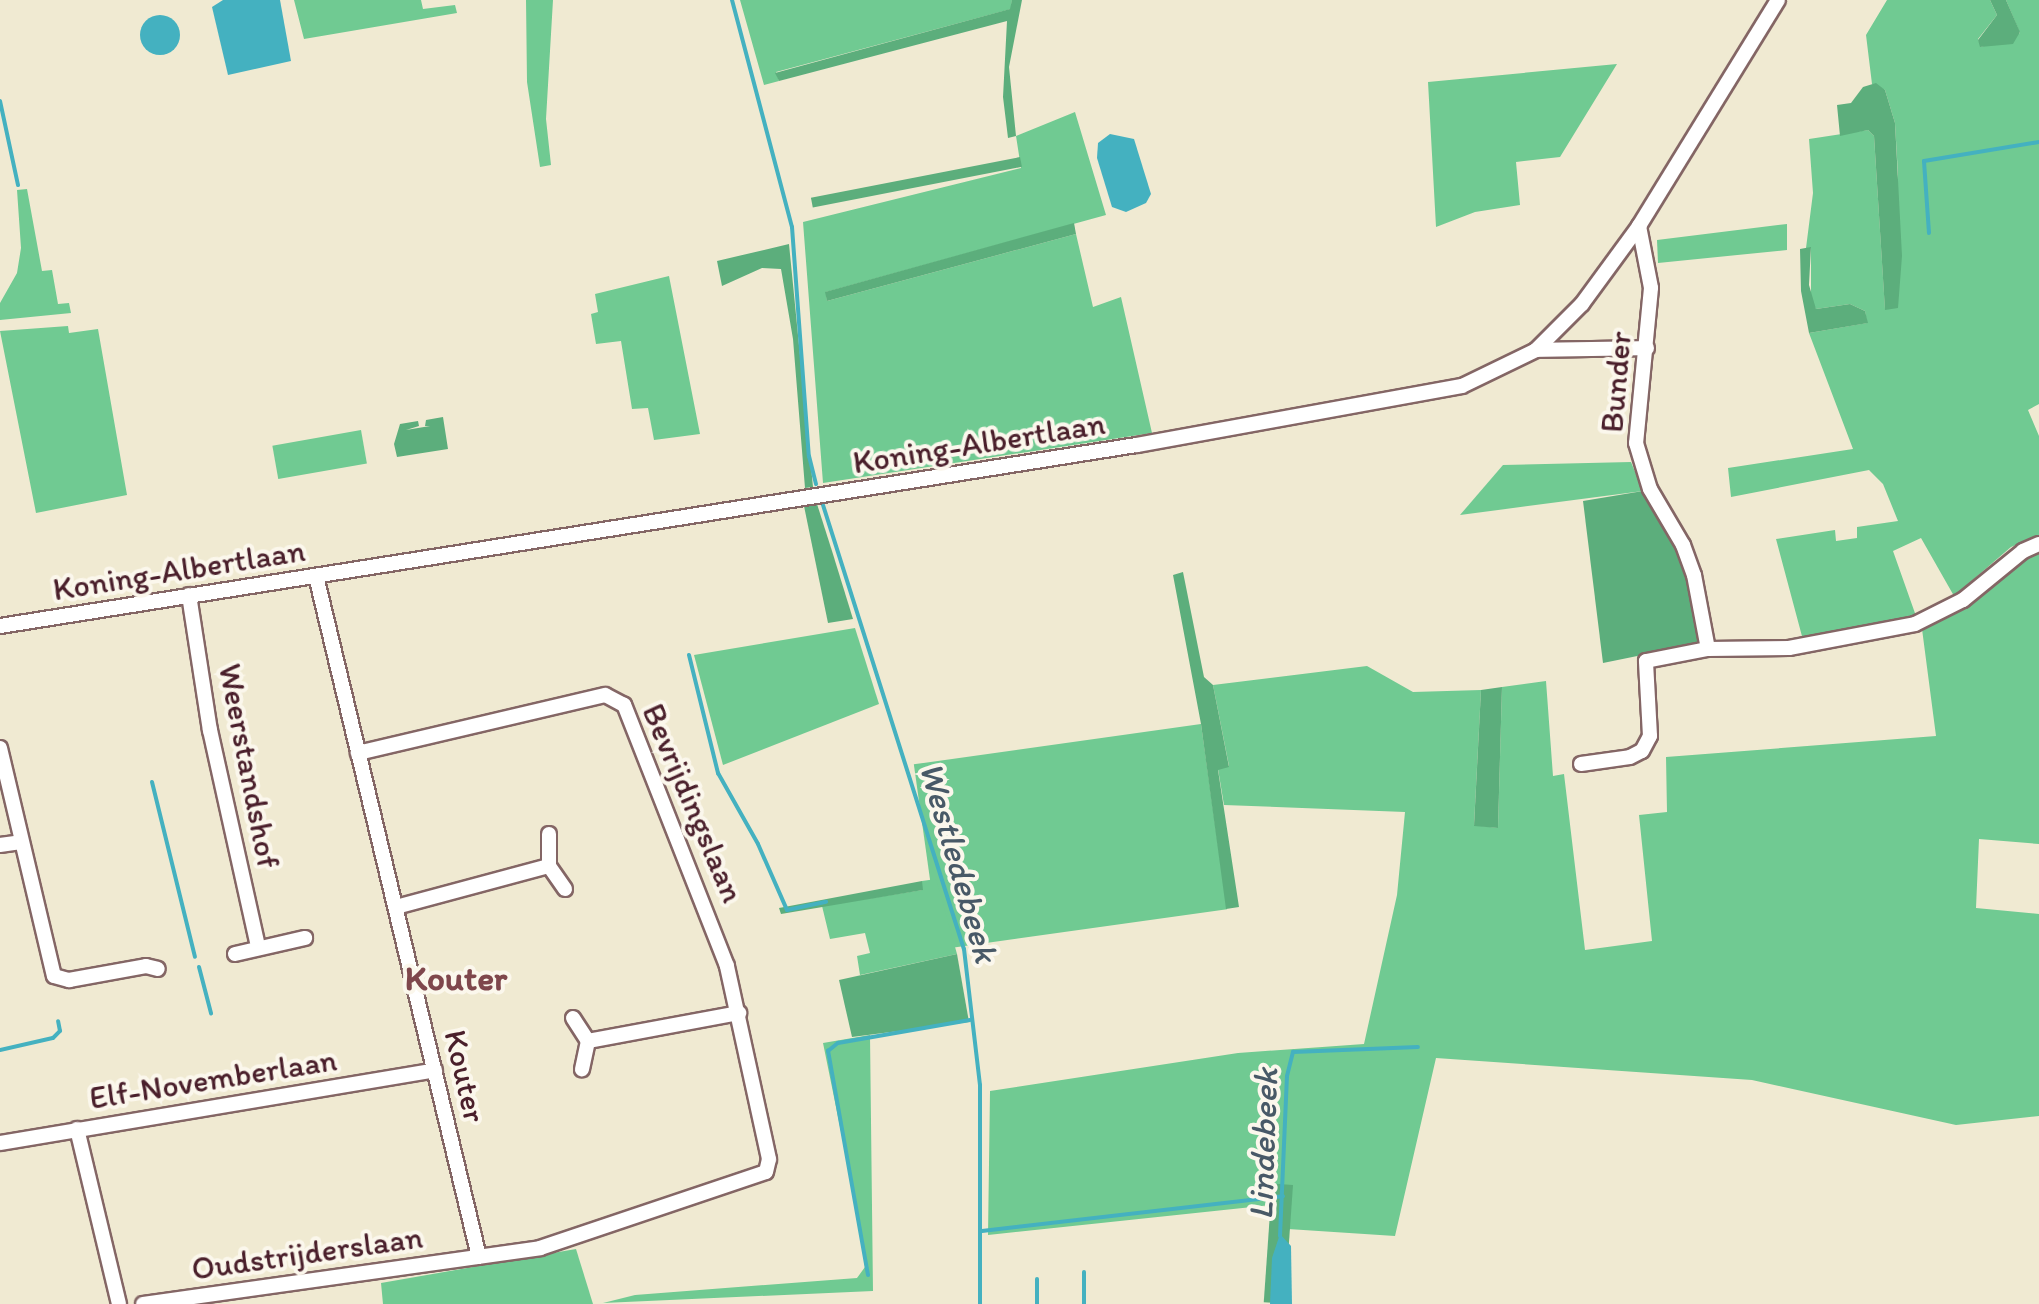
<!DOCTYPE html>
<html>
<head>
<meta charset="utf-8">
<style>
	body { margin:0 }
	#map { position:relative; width:2039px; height:1304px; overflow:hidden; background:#f0ead2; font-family:Itim,sans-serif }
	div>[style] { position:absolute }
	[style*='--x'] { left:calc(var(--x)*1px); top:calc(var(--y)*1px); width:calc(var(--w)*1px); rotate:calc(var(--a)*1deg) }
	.green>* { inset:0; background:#70ca92; transform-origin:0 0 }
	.forest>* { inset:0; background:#5cae7c; transform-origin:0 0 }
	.water>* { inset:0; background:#44b1c0 }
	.round { border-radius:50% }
	.stream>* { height:4px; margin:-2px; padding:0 2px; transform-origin:2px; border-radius:2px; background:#44b1c0 }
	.roads { filter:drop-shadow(2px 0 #846665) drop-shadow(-2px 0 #846665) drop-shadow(0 2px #846665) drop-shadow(0 -2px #846665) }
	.minor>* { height:14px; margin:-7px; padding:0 7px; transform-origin:7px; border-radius:7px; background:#fff }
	span { translate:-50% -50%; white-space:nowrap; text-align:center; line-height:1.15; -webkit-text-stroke:8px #fbf7ec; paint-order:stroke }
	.street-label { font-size:32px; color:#4a1f2b }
	.water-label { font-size:35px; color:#485967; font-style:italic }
	.neighbourhood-label { font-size:35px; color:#7f474c; font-weight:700 }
</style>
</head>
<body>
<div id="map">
	<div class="green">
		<div style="clip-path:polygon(294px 0,421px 0,423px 9px,455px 5px,457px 13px,304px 39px)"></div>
		<div style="clip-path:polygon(526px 0,553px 0,546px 119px,551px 165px,540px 167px,527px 82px)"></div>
		<div style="clip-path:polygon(740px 0,1012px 0,1011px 9px,776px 72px,779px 81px,764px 85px)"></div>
		<div style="clip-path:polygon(1887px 0,1990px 0,1997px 15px,1978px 39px,1981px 47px,2020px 33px,2006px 0,2039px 0,2039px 404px,2028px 410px,2039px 436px,2039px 535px,2011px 547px,1954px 596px,1921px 538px,1893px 551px,1916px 616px,1803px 640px,1776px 539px,1835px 530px,1836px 541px,1857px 538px,1857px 527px,1898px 521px,1883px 484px,1869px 470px,1731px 497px,1728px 468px,1853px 449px,1809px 333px,1867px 323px,1865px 311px,1850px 304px,1816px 309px,1811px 301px,1811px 248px,1806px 248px,1813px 193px,1809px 139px,1868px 130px,1874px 136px,1885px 309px,1898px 175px,1895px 123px,1885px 90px,1872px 84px,1866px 35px)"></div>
		<div style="clip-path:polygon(1617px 64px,1560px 157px,1516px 162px,1520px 205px,1475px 212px,1436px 227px,1428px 82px)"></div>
		<div style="clip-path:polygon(1075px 112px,1106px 215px,826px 292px,827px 301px,1076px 234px,1093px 307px,1121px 297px,1152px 433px,823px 483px,803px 222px,1021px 168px,1016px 136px)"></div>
		<div style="clip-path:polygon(27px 189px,42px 271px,52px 270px,58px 304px,69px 303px,71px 313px,0 320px,0 303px,17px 273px,21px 248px,17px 190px)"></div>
		<div style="clip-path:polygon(1787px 224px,1787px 250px,1658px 263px,1657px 240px)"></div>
		<div style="clip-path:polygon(669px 276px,700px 434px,654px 440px,648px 408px,632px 409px,621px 341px,596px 344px,591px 314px,598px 312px,595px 294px)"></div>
		<div style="clip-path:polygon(68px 326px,69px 333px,98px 329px,127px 495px,36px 513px,0 331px)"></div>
		<div style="left:361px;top:430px;width:34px;height:90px;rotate:80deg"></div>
		<div style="clip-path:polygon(1631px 462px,1643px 491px,1460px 515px,1503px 465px)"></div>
		<div style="clip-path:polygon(2039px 550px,2039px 844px,1979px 839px,1976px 908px,2039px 914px,2039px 1116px,1956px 1125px,1752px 1080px,1436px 1058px,1395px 1236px,1288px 1229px,1292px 1185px,1272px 1186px,1271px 1205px,988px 1235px,990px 1091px,1238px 1053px,1364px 1044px,1397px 895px,1405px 812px,1224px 805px,1218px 769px,1229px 766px,1213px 685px,1367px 666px,1413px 692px,1481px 690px,1474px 825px,1498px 828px,1502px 687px,1546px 681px,1553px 776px,1564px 774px,1585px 950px,1652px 941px,1639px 815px,1667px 812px,1666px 757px,1936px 736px,1922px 629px,1963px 610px)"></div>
		<div style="clip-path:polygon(855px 628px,879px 704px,723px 765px,694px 655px)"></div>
		<div style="left:1201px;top:724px;width:187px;height:290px;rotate:82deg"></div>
		<div style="clip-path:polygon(936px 879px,957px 954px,860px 975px,857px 956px,870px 953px,865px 933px,830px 939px,822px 906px,922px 890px,922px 881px)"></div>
		<div style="clip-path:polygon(870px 1035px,873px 1291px,603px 1303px,635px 1295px,857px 1278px,865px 1267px,862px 1235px,823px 1043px)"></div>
		<div style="clip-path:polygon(576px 1249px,593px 1304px,383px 1304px,381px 1283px)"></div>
	</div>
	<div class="forest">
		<div style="clip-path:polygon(1012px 0,1022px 0,1009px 67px,1016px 136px,1008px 138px,1003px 97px,1007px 21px,779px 81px,775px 73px,1010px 9px)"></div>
		<div style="clip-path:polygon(1990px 0,2006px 0,2020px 32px,2013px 44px,1980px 47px,1978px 40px,1997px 15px)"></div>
		<div style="clip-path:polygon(1876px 83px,1885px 90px,1895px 123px,1902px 256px,1898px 308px,1885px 310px,1874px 136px,1868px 130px,1840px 136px,1837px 105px,1851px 103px,1863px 87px)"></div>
		<div style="left:1020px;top:157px;width:10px;height:213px;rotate:79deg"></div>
		<div style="clip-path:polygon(1074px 223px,1076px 234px,827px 301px,825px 292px)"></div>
		<div style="clip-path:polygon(789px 244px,813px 487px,805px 488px,793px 339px,781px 269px,762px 268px,722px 286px,717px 261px)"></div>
		<div style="clip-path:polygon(1811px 247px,1809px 285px,1816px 309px,1850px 304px,1865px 311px,1868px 323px,1809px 333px,1801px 291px,1800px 249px)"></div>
		<div style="clip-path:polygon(443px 417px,448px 449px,397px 457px,394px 444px,400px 424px,418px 421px,419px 426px,406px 430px,430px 426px,425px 426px,426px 420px)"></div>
		<div style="clip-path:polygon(1643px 491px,1683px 556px,1701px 643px,1603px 663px,1583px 501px)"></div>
		<div style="clip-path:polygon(817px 504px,832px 551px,853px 619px,828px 623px,804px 506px)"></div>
		<div style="clip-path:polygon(1183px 572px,1204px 677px,1213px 685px,1229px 767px,1218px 770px,1239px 907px,1226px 909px,1201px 724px,1173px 575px)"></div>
		<div style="clip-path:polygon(1502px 687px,1498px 828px,1474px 826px,1481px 690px)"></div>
		<div style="clip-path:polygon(922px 881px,923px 890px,781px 914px,779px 908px)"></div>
		<div style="clip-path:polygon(957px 954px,969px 1022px,852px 1037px,839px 980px)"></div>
		<div style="left:1293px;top:1185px;width:119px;height:21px;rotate:94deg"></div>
	</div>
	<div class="water">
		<div style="clip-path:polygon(223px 0,280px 0,291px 61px,228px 75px,212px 7px)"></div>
		<div class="round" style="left:140px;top:15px;width:40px;height:40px"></div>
		<div style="clip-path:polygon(1110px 134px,1134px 139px,1151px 194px,1146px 203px,1126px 212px,1112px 207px,1097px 158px,1098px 143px)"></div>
		<div style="clip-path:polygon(1280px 1234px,1291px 1246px,1292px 1304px,1270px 1304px,1272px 1258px)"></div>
	</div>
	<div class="stream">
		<div style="--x:732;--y:0;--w:235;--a:75.2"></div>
		<div style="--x:792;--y:227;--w:230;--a:85.8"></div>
		<div style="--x:809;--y:456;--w:29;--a:76"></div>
		<div style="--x:0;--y:101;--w:86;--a:77.9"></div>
		<div style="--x:1929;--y:233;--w:72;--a:-94"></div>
		<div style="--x:1924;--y:161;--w:117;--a:-9.4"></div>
		<div style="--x:823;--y:505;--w:466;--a:72.4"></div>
		<div style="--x:964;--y:949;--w:137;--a:83.3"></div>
		<div style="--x:980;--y:1085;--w:219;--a:90"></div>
		<div style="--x:689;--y:655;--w:122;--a:76.2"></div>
		<div style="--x:718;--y:773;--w:81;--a:60.6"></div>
		<div style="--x:758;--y:844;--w:72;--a:66.3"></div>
		<div style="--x:787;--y:910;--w:40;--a:-12"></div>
		<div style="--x:152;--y:782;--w:180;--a:76.2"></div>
		<div style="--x:199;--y:967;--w:48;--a:75.4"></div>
		<div style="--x:0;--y:1050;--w:54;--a:-12.8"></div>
		<div style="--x:53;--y:1038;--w:10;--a:-45"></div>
		<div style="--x:60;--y:1031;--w:10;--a:-101"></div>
		<div style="--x:982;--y:1231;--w:303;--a:-6.6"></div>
		<div style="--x:1280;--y:1236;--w:160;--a:-87.5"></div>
		<div style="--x:1287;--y:1076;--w:25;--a:-76"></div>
		<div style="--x:1293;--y:1052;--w:125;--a:-2.3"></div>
		<div style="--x:868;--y:1275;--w:228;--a:-100.1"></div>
		<div style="--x:828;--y:1051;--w:13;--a:-39"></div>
		<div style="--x:838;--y:1043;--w:134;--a:-9.9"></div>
		<div style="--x:1037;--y:1304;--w:25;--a:-90"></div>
		<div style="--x:1084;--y:1304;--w:32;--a:-90"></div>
	</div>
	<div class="roads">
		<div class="minor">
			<div style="--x:1639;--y:226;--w:63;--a:79"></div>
			<div style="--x:1651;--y:288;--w:156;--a:95.5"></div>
			<div style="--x:1636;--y:443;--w:48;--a:73.1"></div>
			<div style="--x:1650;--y:489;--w:65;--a:59.5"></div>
			<div style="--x:1683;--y:545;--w:32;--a:70"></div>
			<div style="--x:1694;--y:575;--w:75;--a:79.3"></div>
			<div style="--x:1536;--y:350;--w:111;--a:-1"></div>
			<div style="--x:316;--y:576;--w:700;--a:76.54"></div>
			<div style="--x:189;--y:595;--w:137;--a:81.2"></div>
			<div style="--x:210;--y:730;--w:222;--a:77.5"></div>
			<div style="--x:0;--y:626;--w:1151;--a:-9.05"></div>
			<div style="--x:1137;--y:445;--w:330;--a:-10.3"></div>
			<div style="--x:1462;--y:386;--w:82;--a:-25.9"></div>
			<div style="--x:1536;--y:350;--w:65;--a:-45"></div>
			<div style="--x:1582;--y:304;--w:97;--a:-53.8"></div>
			<div style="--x:1639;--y:226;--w:265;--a:-58.4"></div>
			<div style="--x:0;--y:748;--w:234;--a:76.7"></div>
			<div style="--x:54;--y:976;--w:16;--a:15"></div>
			<div style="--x:69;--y:980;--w:78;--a:-10.3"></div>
			<div style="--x:146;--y:966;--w:12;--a:14"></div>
			<div style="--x:1581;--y:764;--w:49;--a:-8.1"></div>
			<div style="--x:1630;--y:757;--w:13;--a:-27"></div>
			<div style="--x:1642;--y:751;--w:17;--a:-62"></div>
			<div style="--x:1650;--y:736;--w:75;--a:-93.1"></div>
			<div style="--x:1646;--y:661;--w:63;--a:-11"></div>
			<div style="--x:1708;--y:649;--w:81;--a:-0.7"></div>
			<div style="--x:1789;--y:648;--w:128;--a:-10.8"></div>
			<div style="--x:1915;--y:624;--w:54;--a:-26.6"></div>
			<div style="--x:1963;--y:600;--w:77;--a:-39.2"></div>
			<div style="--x:2023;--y:551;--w:17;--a:-24"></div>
			<div style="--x:549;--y:834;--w:32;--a:90"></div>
			<div style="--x:549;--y:866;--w:28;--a:55"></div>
			<div style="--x:0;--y:845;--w:21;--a:-8"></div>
			<div style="--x:396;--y:907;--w:158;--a:-15"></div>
			<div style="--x:235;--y:954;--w:72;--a:-12.9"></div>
			<div style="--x:573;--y:1018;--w:27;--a:57"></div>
			<div style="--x:588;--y:1041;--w:29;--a:102"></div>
			<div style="--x:588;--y:1041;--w:154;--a:-10.5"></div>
			<div style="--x:77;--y:1129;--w:180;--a:76.5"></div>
			<div style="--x:0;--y:1143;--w:441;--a:-9.5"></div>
			<div style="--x:143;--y:1304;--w:401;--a:-8"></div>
			<div style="--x:540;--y:1248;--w:238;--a:-18.6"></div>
			<div style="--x:766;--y:1172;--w:13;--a:-77"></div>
			<div style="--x:769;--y:1159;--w:198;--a:-102.3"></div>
			<div style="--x:727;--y:966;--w:281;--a:-111.5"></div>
			<div style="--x:624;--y:705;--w:21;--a:-152"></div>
			<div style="--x:605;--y:695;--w:254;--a:166.8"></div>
		</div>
	</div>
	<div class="street-label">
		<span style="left:1616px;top:382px;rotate:-85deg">Bunder</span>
		<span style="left:979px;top:443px;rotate:-9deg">Koning-Albertlaan</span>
		<span style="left:179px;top:570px;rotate:-9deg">Koning-Albertlaan</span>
		<span style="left:249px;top:766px;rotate:79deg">Weerstandshof</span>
		<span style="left:693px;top:803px;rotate:67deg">Bevrijdingslaan</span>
		<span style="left:465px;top:1076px;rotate:77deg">Kouter</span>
		<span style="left:213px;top:1079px;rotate:-9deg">Elf-Novemberlaan</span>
		<span style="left:307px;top:1253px;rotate:-8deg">Oudstrijderslaan</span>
	</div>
	<div class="water-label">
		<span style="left:959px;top:862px;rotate:74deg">Westledebeek</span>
		<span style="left:1263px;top:1144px;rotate:-88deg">Lindebeek</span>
	</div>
	<div class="neighbourhood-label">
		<span style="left:456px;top:978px">Kouter</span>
	</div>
</div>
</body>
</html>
